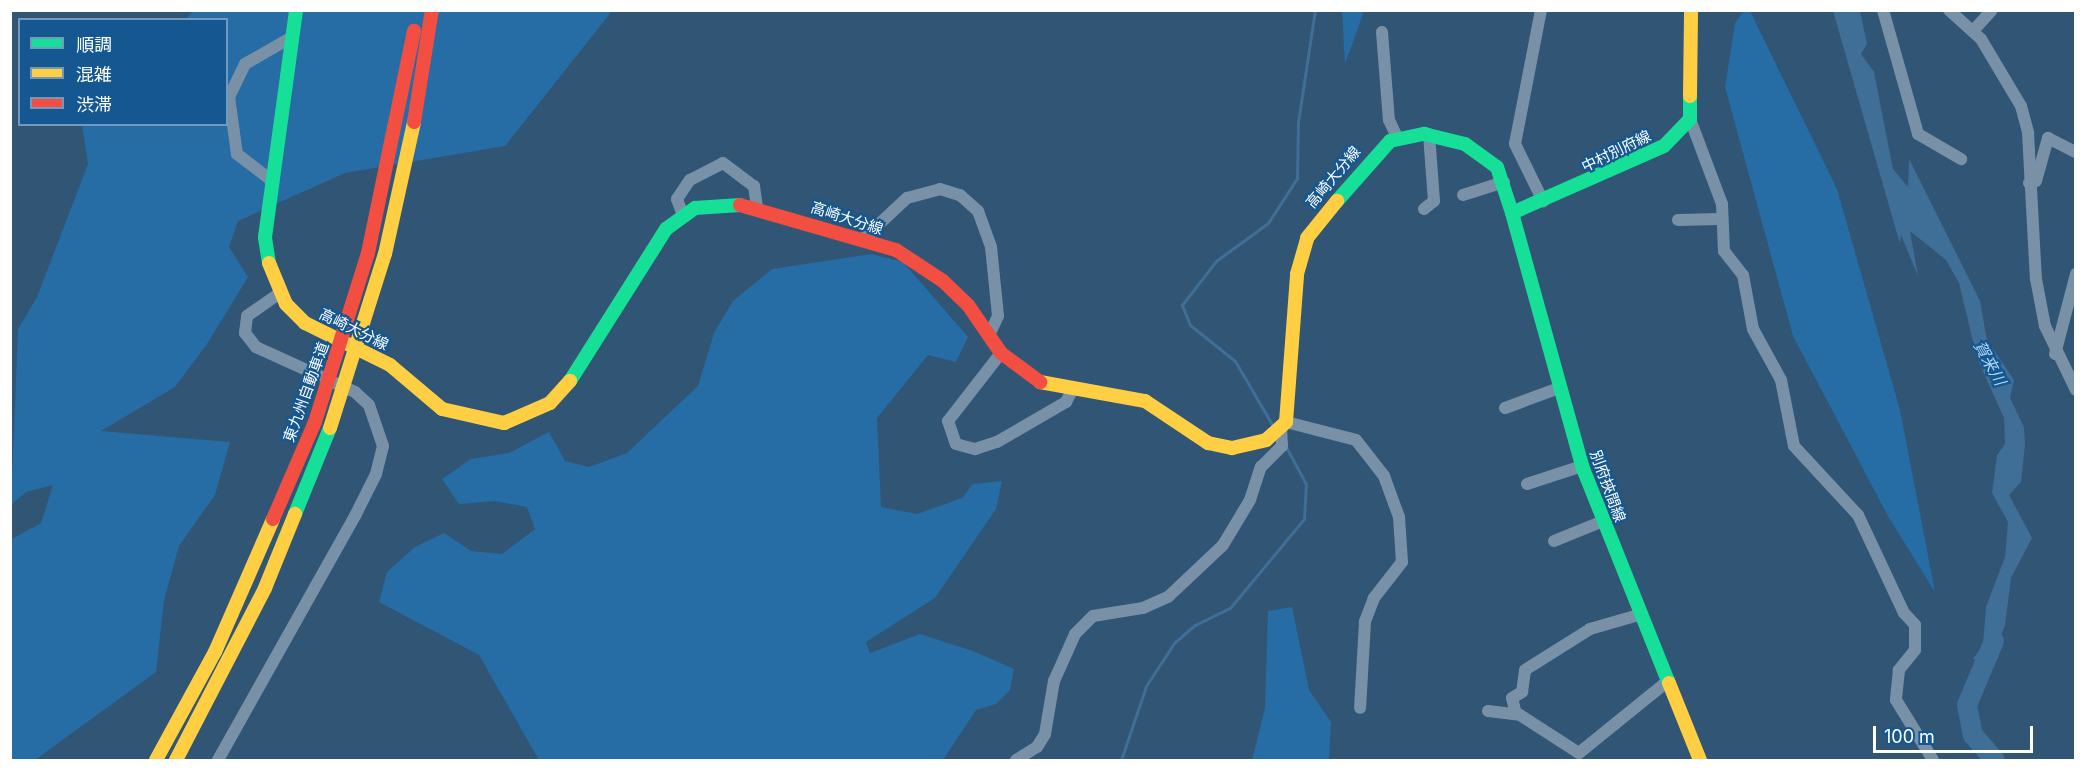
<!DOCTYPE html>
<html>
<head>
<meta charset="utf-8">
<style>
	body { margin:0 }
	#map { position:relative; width:2086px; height:771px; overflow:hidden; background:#315574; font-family:Inter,"Noto Sans JP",sans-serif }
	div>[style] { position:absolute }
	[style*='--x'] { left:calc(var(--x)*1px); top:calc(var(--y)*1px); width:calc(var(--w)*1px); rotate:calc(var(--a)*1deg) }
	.green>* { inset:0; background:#266ca5 }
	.water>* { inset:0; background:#3f6e96 }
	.stream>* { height:3px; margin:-1.5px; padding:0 1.5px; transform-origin:1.5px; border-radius:1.5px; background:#3f6e96 }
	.river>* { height:20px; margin:-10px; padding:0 10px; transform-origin:10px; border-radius:10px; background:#3f6e96 }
	.street>* { height:12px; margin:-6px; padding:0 6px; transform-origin:6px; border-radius:6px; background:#7891a7 }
	.fast>* { height:14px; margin:-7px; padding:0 7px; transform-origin:7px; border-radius:7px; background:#16e098 }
	.slow>* { height:14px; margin:-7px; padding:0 7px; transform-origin:7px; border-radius:7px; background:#ffcf43 }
	.jam>* { height:14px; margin:-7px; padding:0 7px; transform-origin:7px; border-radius:7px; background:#f24e42 }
	.slow-bridge>* { height:14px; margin:-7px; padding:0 7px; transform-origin:7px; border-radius:7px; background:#ffcf43 }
	.jam-bridge>* { height:14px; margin:-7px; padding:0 7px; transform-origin:7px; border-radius:7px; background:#f24e42 }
	span { translate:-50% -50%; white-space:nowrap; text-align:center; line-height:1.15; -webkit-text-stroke:4.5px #155790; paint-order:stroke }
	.street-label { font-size:15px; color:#fff }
	.water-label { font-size:16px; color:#add7f8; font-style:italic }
	.frame { position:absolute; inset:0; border:12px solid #fff; pointer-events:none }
	.legend { position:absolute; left:18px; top:18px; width:210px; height:108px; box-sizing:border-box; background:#155790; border:2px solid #739abc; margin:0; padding:8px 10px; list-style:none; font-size:18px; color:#fff }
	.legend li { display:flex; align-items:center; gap:12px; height:30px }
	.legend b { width:30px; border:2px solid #739abc }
	.scale { position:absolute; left:1873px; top:726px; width:160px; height:27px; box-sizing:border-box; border:3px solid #fff; border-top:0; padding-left:8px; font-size:18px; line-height:21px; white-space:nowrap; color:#fff; -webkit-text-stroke:4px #155790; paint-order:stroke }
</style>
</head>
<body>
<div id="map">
	<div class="green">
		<div style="clip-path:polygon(193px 11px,612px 11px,505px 146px,345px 173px,238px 221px,229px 247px,248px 277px,207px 344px,175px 387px,101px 431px,230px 442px,215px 495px,179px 546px,164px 600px,156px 672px,35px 760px,11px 760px,10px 540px,41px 523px,53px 485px,26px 492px,11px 505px,18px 329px,37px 297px,88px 164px,82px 125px,226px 124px,226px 20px,186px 19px)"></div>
		<div style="clip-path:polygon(1342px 11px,1364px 11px,1345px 64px)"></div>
		<div style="clip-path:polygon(1744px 11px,1750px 11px,1837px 189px,1900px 410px,1935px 592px,1889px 518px,1793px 336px,1725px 87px,1735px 23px)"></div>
		<div style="clip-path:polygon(871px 254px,903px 262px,968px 337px,956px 362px,928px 355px,877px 418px,881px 507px,917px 514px,962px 498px,973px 484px,1002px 481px,996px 509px,935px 598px,866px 642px,870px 653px,920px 634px,973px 651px,1014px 669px,1010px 690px,996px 704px,976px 710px,943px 760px,539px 760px,479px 655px,379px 602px,387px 572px,415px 547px,444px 533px,471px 551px,502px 554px,535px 529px,527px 507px,495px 501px,459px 504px,442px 479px,471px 459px,509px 453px,549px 432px,565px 461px,589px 467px,627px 453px,698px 386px,714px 333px,733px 301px,772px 269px)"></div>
		<div style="clip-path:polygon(1292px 607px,1309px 690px,1331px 722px,1329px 760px,1252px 760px,1265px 708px,1268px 611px)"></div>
	</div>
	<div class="water">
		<div style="clip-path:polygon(1833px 11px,1860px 11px,1867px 44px,1861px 54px,1874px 72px,1893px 169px,1908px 187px,1909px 159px,1980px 301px,1987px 340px,2014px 380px,2010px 398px,2024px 427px,2025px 445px,2021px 482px,2009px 495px,2032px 538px,2011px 578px,2005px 625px,1990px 666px,1973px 659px,1983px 645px,1986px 607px,2005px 557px,2008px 522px,1992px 493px,1997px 455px,2005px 444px,2004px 418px,1977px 358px,1959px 283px,1946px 260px,1910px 231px,1918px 276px,1901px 235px,1900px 244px)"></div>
	</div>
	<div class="stream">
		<div style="--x:1273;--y:426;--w:75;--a:-120.3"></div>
		<div style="--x:1235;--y:361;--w:58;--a:-141.3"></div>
		<div style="--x:1190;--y:325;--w:22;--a:-112"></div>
		<div style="--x:1182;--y:305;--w:56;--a:-52.3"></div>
		<div style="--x:1216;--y:261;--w:64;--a:-36.2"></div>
		<div style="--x:1268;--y:223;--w:54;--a:-57.2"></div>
		<div style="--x:1297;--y:178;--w:56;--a:-89"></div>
		<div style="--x:1298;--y:122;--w:113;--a:-81.4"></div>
		<div style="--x:1121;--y:760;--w:78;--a:-71.3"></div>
		<div style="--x:1146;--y:686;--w:51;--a:-56.9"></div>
		<div style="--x:1174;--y:643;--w:28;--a:-41"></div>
		<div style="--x:1195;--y:625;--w:39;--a:-26"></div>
		<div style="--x:1230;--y:608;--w:116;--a:-50.3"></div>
		<div style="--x:1304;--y:519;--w:35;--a:-87"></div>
		<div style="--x:1306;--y:484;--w:42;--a:-118.4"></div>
	</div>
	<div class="river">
		<div style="--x:1994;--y:641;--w:69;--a:112.9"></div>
		<div style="--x:1967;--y:705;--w:31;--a:79"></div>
		<div style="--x:1973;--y:735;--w:33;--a:49"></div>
	</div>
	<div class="street">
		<div style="--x:1541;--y:10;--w:136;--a:101"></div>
		<div style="--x:1515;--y:144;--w:64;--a:63.8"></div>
		<div style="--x:1883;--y:10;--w:129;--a:74.2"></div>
		<div style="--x:1918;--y:134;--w:50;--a:30.2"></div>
		<div style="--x:1949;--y:10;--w:43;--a:42.2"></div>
		<div style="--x:1981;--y:39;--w:78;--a:59.2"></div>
		<div style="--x:2021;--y:106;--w:28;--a:75"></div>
		<div style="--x:2028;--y:133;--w:146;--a:86.9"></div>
		<div style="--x:2036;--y:279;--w:48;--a:79.2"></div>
		<div style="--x:2045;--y:326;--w:71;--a:64.2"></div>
		<div style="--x:1973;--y:31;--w:28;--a:-48"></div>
		<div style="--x:1382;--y:32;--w:88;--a:85.5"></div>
		<div style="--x:1389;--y:120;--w:21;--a:65"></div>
		<div style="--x:1690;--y:119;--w:91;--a:69.4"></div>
		<div style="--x:1722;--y:204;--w:47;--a:87.6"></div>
		<div style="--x:1724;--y:251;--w:31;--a:52"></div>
		<div style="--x:1743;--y:275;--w:55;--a:79.5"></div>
		<div style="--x:1753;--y:329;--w:58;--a:61.2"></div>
		<div style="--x:1781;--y:380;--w:67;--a:78.9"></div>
		<div style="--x:1794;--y:446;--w:94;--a:47.2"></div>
		<div style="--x:1858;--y:515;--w:108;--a:64.9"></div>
		<div style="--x:1904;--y:613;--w:16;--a:47"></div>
		<div style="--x:1915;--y:625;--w:25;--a:90"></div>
		<div style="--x:1915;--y:650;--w:26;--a:129"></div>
		<div style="--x:1899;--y:670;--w:30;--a:96"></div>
		<div style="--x:1896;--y:700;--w:70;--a:58.3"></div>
		<div style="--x:271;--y:180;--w:43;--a:-142.6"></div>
		<div style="--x:237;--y:154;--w:58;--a:-98"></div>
		<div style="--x:229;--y:97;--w:37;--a:-64"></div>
		<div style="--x:245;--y:64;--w:54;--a:-29.9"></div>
		<div style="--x:2029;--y:183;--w:7;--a:-16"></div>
		<div style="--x:2036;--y:181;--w:45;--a:-74.4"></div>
		<div style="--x:2048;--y:138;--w:31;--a:27"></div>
		<div style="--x:1463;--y:195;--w:43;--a:-17.6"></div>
		<div style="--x:1424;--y:209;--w:13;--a:-39"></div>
		<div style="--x:1434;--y:201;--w:67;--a:-94.3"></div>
		<div style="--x:683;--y:215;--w:17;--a:-111"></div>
		<div style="--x:677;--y:199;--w:23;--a:-56"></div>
		<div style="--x:690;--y:180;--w:37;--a:-27"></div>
		<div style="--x:723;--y:163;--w:39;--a:37"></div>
		<div style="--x:754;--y:186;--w:21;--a:82"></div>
		<div style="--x:1678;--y:220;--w:42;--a:-1.4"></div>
		<div style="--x:862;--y:240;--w:62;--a:-43"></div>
		<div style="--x:907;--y:198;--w:34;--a:-15"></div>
		<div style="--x:940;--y:189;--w:21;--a:17"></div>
		<div style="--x:960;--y:195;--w:24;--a:42"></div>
		<div style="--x:978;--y:211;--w:38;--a:70"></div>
		<div style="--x:991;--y:247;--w:69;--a:84.2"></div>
		<div style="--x:998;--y:316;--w:21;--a:115"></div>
		<div style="--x:1001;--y:353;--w:86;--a:127.9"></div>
		<div style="--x:948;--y:421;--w:24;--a:71"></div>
		<div style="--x:956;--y:444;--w:20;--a:15"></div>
		<div style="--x:975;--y:449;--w:23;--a:-18"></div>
		<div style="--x:997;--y:442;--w:80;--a:-30.1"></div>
		<div style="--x:1066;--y:402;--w:11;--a:-63"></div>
		<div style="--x:2055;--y:354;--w:83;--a:-75.3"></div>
		<div style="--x:1505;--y:408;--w:58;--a:-20.3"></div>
		<div style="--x:1286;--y:422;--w:72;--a:14.4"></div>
		<div style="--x:1356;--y:440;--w:46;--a:52.1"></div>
		<div style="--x:1384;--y:476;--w:44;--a:69.9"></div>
		<div style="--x:1399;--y:517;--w:45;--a:86.2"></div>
		<div style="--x:1402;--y:562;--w:46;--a:127.9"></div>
		<div style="--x:1374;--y:598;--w:26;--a:111"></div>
		<div style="--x:1365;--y:622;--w:86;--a:93.3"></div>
		<div style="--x:1527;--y:484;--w:58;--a:-18.1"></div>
		<div style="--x:1554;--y:541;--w:53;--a:-22.2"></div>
		<div style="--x:1488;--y:711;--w:32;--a:7"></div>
		<div style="--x:1520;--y:715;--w:70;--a:32.8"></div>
		<div style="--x:1579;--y:753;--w:116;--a:-39"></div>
		<div style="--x:1516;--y:714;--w:16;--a:-104"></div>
		<div style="--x:1512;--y:698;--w:12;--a:-31"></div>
		<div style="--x:1522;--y:692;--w:22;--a:-82"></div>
		<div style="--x:1525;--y:670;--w:77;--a:-32.2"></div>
		<div style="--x:1590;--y:629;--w:54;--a:-16.1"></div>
		<div style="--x:218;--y:760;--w:280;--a:-60.7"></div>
		<div style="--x:355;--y:516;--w:47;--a:-63.4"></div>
		<div style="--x:376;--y:474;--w:29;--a:-76"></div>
		<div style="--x:383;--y:446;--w:43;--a:-108.9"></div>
		<div style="--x:369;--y:405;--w:19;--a:-137"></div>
		<div style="--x:355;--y:392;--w:109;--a:-155.6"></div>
		<div style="--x:256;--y:347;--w:18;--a:-128"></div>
		<div style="--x:245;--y:333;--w:17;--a:-83"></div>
		<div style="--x:247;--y:316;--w:39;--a:-35"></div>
		<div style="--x:1016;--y:760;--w:25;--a:-32"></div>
		<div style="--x:1037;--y:747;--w:15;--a:-58"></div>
		<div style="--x:1045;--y:734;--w:54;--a:-80.4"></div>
		<div style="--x:1054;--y:681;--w:51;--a:-65.9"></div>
		<div style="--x:1075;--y:634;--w:25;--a:-45"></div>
		<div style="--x:1093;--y:616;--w:51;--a:-9.1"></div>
		<div style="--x:1143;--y:608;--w:27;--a:-24"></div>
		<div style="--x:1168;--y:597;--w:76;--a:-43.4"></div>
		<div style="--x:1223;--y:545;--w:52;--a:-59"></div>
		<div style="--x:1250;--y:500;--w:35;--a:-72"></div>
		<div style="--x:1261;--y:467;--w:30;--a:-45"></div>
		<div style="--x:1282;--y:446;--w:18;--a:-93"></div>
	</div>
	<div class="fast">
		<div style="--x:1337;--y:201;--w:80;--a:-48.5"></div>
		<div style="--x:1390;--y:141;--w:35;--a:-12"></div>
		<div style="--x:1424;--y:134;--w:42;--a:13.7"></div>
		<div style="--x:1465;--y:144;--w:39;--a:36"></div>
		<div style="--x:1497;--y:167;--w:48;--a:71.9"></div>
		<div style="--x:1512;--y:213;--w:166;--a:-23.8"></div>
		<div style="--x:1664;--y:146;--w:37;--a:-46"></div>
		<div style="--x:1690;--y:119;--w:23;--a:-90"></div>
		<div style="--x:1512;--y:213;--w:263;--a:74.5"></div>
		<div style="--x:1582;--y:466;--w:234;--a:68.2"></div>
		<div style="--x:269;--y:263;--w:26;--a:-99"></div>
		<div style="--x:265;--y:237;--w:229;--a:-82.2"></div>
		<div style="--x:570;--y:381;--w:180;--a:-57.7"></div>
		<div style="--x:666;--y:229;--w:36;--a:-36"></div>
		<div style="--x:695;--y:208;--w:45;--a:-3.8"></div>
		<div style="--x:295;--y:514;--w:93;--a:-67.9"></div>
	</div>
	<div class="slow">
		<div style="--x:1690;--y:96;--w:86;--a:-89.3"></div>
		<div style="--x:269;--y:263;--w:44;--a:67.5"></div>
		<div style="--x:286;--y:304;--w:27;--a:45"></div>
		<div style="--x:305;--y:323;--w:95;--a:26.3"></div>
		<div style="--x:390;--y:365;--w:68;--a:40.2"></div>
		<div style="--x:442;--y:409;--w:64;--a:12.7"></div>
		<div style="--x:504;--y:423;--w:50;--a:-23.5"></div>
		<div style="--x:550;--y:403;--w:30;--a:-48"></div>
		<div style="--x:1040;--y:382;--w:107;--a:10.3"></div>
		<div style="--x:1145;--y:401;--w:76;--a:33.7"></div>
		<div style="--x:1208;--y:443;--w:25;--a:12"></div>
		<div style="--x:1232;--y:448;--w:35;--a:-13"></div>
		<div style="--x:1266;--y:440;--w:27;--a:-42"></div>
		<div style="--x:1286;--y:422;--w:148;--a:-85.7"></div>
		<div style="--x:1297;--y:274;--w:37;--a:-74"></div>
		<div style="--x:1307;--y:238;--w:48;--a:-51"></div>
		<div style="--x:1669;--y:683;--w:83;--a:68.1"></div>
		<div style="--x:156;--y:760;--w:123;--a:-61.4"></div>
		<div style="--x:215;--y:652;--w:145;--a:-66.4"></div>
		<div style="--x:176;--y:760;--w:194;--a:-62.6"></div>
		<div style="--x:265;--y:588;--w:80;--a:-67.9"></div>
	</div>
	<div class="jam">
		<div style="--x:740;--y:205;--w:162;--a:16.1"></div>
		<div style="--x:896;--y:250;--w:56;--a:33.4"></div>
		<div style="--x:943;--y:281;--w:35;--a:44"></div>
		<div style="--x:968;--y:305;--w:58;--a:55.5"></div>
		<div style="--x:1001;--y:353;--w:49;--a:36.6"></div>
		<div style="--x:273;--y:519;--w:106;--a:-66.6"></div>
	</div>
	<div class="slow-bridge">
		<div style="--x:330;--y:428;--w:182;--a:-72.5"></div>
		<div style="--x:385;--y:254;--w:135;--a:-77.6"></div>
	</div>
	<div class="jam-bridge">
		<div style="--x:414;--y:122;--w:113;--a:-80.9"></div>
		<div style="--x:315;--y:422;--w:177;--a:-72.6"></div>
		<div style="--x:368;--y:253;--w:227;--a:-78.3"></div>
	</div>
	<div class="street-label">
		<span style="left:1616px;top:151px;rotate:-26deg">中村別府線</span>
		<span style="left:1333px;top:177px;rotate:-50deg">高崎大分線</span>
		<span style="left:847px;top:218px;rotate:18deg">高崎大分線</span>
		<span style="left:354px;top:329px;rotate:26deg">高崎大分線</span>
		<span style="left:306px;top:392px;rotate:-70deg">東九州自動車道</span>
		<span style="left:1608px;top:486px;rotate:70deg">別府挾間線</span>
	</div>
	<div class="water-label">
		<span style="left:1990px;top:363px;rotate:61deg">賀来川</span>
	</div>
	<div class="frame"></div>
	<ul class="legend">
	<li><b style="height:8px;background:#16e098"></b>順調</li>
	<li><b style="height:8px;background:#ffcf43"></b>混雑</li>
	<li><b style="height:8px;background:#f24e42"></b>渋滞</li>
	</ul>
	<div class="scale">100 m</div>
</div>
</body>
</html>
